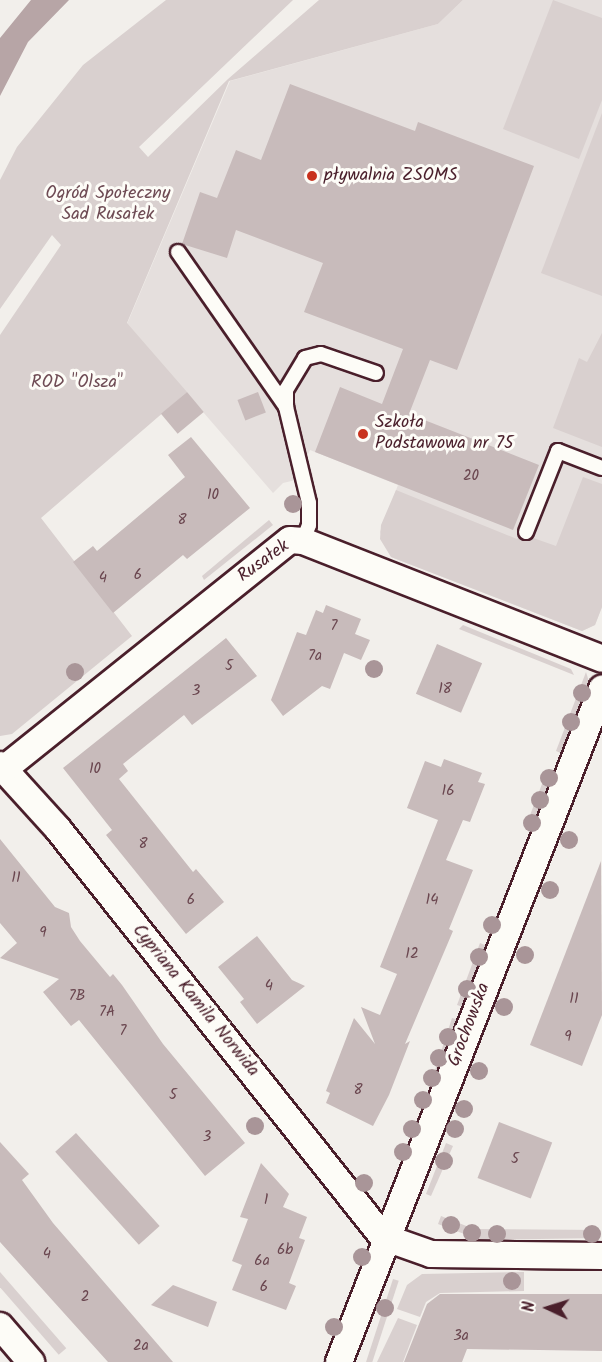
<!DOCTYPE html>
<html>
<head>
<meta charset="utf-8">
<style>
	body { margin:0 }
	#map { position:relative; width:602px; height:1362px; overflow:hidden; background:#f2efeb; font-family:Kalam,sans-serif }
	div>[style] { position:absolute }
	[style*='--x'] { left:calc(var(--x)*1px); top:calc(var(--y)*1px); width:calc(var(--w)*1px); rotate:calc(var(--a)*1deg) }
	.built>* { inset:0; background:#e5dfdd }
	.green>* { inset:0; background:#d9d0cf; transform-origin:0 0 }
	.water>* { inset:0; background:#b7a5a6 }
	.building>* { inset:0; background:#c8bbbb; transform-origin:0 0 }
	.roads { filter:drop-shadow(2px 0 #4a1f2b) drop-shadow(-2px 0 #4a1f2b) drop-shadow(0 2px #4a1f2b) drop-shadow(0 -2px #4a1f2b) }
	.lane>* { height:14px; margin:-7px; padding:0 7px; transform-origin:7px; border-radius:7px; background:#fdfcf7 }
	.street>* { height:26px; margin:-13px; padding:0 13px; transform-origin:13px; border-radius:13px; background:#fdfcf7 }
	.trees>* { width:18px; height:18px; margin:-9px; border-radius:50%; background:#a99598 }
	.dots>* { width:16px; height:16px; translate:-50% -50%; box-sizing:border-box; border:3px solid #fdfcf7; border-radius:50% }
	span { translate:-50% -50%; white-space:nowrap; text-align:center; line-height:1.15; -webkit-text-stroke:6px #fdfcf7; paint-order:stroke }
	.number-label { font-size:15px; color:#6a464f }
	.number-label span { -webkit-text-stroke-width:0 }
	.poi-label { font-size:18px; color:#4a1f2b }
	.left { translate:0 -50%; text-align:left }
	.park-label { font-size:18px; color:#6e4b54 }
	.street-label { font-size:18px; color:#4a1f2b }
	.north { position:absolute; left:518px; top:1278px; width:60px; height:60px; -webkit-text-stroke:4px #fdfcf7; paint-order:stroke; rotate:274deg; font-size:16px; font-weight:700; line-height:24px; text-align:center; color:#4a1f2b }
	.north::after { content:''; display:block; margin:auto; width:21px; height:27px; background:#4a1f2b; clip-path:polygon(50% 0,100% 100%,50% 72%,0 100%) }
</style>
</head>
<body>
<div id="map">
	<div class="built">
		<div style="clip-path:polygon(463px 0,602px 0,602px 607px,595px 625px,582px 631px,391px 557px,380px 532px,398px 485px,310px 450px,307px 456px,313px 476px,283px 483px,273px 493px,127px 324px,230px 81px,438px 24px)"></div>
	</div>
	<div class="green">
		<div style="clip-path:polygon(166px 0,293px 0,139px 147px,148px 157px,228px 79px,319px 0,463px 0,438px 24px,229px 81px,127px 323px,187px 392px,41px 518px,132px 636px,12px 734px,0 736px,0 335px,61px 245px,52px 235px,0 309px,0 180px,17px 147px,83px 65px)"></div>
		<div style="clip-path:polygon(553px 0,602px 18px,602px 100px,579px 159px,503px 129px)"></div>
		<div style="clip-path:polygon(602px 113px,602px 296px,541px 273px)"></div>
		<div style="clip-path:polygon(602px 333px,602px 447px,553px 428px,579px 358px,587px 362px)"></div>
		<div style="clip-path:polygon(583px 477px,602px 484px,602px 607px,595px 625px,582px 631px,391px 557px,380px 539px,381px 525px,396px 490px,517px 539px,522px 534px,556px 546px)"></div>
		<div style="clip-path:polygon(269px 520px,273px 525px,204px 580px,202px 576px)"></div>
		<div style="clip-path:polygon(463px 625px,571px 669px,574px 675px,459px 629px)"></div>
		<div style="clip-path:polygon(586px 672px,590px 685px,563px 754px,556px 751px)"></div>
		<div style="left:547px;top:771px;width:9px;height:60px;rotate:21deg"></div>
		<div style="clip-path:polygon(480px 943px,487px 946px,463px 1007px,457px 1005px)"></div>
		<div style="left:452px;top:1018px;width:6px;height:180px;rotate:18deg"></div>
		<div style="clip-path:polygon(446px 1143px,453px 1146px,431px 1196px,426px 1194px)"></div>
		<div style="clip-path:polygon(441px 1216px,474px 1229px,600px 1230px,600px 1238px,480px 1240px,438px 1224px)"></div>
		<div style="left:0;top:1272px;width:101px;height:10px;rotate:49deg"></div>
		<div style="clip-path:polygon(524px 1272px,524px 1291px,440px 1293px,426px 1302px,420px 1317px,397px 1309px,407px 1285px,422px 1274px)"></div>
		<div style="left:393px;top:1279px;width:6px;height:89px;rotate:18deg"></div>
		<div style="clip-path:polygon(398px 1318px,417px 1325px,403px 1362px,377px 1362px)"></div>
	</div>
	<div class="water">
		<div style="clip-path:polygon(31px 0,69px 0,28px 42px,0 96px,0 38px)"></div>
	</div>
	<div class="building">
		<div style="clip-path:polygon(290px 84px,415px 131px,418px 122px,534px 166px,457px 370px,430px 360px,409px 414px,539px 465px,513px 530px,315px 452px,340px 387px,382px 404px,403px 349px,304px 312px,323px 263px,236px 230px,227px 258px,182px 244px,200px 192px,217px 198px,236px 150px,261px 160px)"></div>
		<div style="left:187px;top:392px;width:26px;height:34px;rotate:50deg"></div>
		<div style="left:258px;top:392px;width:22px;height:22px;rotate:69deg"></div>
		<div style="clip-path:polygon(191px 437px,250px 508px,187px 559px,183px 555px,113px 613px,73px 562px,93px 546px,97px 551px,185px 477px,168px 455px)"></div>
		<div style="clip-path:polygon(326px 605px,361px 619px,355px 634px,370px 640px,361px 660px,344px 653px,330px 689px,322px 686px,283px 716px,271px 700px,297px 632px,306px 635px,316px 610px,323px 613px)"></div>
		<div style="clip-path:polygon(226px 638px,257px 676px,192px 725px,184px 715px,123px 764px,128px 771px,119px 779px,193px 872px,196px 869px,224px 902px,186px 934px,106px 835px,112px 830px,63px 768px)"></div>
		<div style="left:437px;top:644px;width:49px;height:54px;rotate:23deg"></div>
		<div style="clip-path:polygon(444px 759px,482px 773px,478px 782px,485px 784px,470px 822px,463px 820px,446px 860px,473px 870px,449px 929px,453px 931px,405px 1044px,410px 1041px,389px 1095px,373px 1126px,326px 1103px,330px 1093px,326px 1091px,354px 1018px,375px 1044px,361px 1007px,380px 1015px,397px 974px,380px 967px,438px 820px,407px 808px,425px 761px,441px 767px)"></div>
		<div style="clip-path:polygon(0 839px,55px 907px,69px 913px,71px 927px,80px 941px,110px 977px,113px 974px,122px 985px,163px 1044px,245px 1143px,205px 1176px,79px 1020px,71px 1026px,43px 992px,59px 979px,0 958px,17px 943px,0 923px)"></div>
		<div style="clip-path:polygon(601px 861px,602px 1015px,582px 1066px,530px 1045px)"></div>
		<div style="clip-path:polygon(257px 936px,292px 980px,305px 986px,257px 1024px,240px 1002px,244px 999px,218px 967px)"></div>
		<div style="left:499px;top:1122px;width:57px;height:60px;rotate:21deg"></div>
		<div style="left:76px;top:1133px;width:125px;height:28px;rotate:48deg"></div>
		<div style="clip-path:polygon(0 1142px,29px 1174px,22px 1180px,53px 1223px,173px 1362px,108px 1362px,0 1242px)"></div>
		<div style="clip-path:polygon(261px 1163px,289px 1194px,283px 1207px,307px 1217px,299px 1238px,305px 1240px,289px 1283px,296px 1286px,286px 1310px,232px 1290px,242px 1265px,232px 1261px,248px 1219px,240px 1217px)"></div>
		<div style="clip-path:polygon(173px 1285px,217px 1302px,208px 1327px,151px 1305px)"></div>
		<div style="clip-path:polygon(440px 1294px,602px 1294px,602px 1351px,467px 1349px,462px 1362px,404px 1362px,427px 1304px)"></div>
	</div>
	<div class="roads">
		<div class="lane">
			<div style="--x:178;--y:252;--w:189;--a:55.1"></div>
			<div style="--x:286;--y:407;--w:99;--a:76.5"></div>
			<div style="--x:309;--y:503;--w:22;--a:90"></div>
			<div style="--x:309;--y:525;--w:17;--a:111"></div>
			<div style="--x:286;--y:407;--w:17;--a:-90"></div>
			<div style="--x:286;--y:390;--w:37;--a:-59"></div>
			<div style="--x:305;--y:358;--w:16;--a:-14"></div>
			<div style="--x:321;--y:354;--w:58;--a:19.1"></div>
			<div style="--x:526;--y:532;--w:87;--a:-68.4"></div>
			<div style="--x:558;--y:451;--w:47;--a:21.1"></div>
		</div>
		<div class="street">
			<div style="--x:0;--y:765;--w:86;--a:47.8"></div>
			<div style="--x:58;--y:829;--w:522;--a:51.46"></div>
			<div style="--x:383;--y:1237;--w:51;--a:19.5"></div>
			<div style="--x:431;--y:1254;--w:171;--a:0.7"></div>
			<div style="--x:4;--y:769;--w:366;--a:-38.7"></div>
			<div style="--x:290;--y:540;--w:13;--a:4"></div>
			<div style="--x:303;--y:541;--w:321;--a:21.5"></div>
			<div style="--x:0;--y:1326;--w:48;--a:49.3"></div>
			<div style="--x:339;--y:1362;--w:723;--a:-68.66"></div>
		</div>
	</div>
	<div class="trees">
		<div style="left:293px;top:504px"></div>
		<div style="left:374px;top:669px"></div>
		<div style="left:75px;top:672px"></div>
		<div style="left:582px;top:693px"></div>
		<div style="left:571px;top:722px"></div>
		<div style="left:549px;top:778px"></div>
		<div style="left:540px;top:800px"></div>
		<div style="left:532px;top:823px"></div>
		<div style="left:569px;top:840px"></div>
		<div style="left:550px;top:890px"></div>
		<div style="left:492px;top:925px"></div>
		<div style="left:525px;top:955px"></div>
		<div style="left:479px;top:957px"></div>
		<div style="left:467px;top:989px"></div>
		<div style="left:504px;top:1007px"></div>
		<div style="left:448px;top:1037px"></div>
		<div style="left:439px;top:1058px"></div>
		<div style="left:479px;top:1071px"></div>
		<div style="left:432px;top:1078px"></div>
		<div style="left:423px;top:1100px"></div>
		<div style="left:464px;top:1109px"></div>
		<div style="left:255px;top:1126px"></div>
		<div style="left:412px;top:1129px"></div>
		<div style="left:455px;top:1129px"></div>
		<div style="left:403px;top:1152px"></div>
		<div style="left:444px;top:1161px"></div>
		<div style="left:364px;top:1183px"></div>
		<div style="left:451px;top:1225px"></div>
		<div style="left:472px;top:1233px"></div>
		<div style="left:497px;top:1234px"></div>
		<div style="left:592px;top:1234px"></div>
		<div style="left:362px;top:1257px"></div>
		<div style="left:512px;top:1281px"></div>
		<div style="left:385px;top:1308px"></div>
		<div style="left:334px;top:1327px"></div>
	</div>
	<div class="dots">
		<div style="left:312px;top:176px;background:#c8321e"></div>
		<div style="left:363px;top:434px;background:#c8321e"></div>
	</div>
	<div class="number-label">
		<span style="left:471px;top:477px">20</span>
		<span style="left:213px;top:496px">10</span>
		<span style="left:182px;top:521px">8</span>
		<span style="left:138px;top:576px">6</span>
		<span style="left:103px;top:579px">4</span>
		<span style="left:334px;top:627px">7</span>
		<span style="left:315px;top:657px">7a</span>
		<span style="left:229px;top:667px">5</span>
		<span style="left:445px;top:690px">18</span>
		<span style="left:196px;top:692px">3</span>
		<span style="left:95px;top:770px">10</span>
		<span style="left:448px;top:792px">16</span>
		<span style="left:143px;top:845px">8</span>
		<span style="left:16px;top:879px">11</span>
		<span style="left:191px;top:901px">6</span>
		<span style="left:432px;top:901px">14</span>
		<span style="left:43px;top:934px">9</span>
		<span style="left:412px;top:955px">12</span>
		<span style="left:269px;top:987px">4</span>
		<span style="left:77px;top:997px">7B</span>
		<span style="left:574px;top:1000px">11</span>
		<span style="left:107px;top:1013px">7A</span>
		<span style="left:123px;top:1032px">7</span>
		<span style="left:568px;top:1038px">9</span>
		<span style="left:358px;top:1091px">8</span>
		<span style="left:173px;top:1096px">5</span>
		<span style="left:207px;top:1138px">3</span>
		<span style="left:515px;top:1160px">5</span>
		<span style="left:266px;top:1201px">1</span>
		<span style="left:285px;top:1251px">6b</span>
		<span style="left:47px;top:1255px">4</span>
		<span style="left:262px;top:1262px">6a</span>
		<span style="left:264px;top:1288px">6</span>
		<span style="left:85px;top:1298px">2</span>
		<span style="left:461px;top:1337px">3a</span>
		<span style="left:141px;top:1347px">2a</span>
	</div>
	<div class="poi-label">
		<span class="left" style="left:324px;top:176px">pływalnia ZSOMS</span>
		<span class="left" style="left:375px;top:434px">Szkoła<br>Podstawowa nr 75</span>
	</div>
	<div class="park-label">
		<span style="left:108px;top:205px">Ogród Społeczny<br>Sad Rusałek</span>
		<span style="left:77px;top:383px">ROD "Olsza"</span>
	</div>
	<div class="street-label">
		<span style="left:264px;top:562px;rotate:-36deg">Rusałek</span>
		<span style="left:195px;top:1001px;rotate:51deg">Cypriana Kamila Norwida</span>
		<span style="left:470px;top:1025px;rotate:-69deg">Grochowska</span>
	</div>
	<div class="north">N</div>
</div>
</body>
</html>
